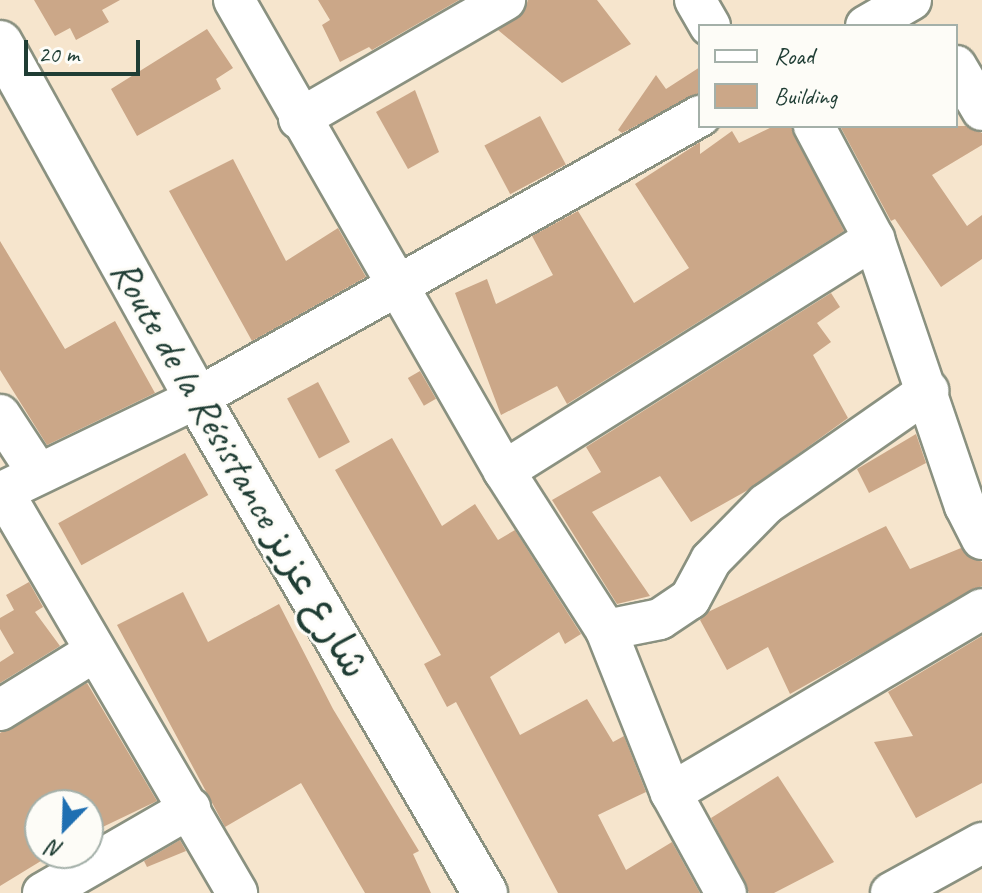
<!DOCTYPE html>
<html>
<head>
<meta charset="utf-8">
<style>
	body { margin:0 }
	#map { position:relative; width:982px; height:893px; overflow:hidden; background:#f6e5cd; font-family:Caveat,"Playpen Sans Arabic",sans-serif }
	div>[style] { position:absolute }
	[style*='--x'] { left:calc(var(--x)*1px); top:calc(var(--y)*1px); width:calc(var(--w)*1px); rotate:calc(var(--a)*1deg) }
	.building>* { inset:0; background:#cba788; transform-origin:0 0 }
	.roads { filter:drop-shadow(2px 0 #8a9180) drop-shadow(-2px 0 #8a9180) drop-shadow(0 2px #8a9180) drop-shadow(0 -2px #8a9180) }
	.street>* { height:40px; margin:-20px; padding:0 20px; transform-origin:20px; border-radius:20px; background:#fff }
	.primary>* { height:44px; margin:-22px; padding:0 22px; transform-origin:22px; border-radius:22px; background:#fff }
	span { translate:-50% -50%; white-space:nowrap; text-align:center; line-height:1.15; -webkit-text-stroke:6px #fdfcf7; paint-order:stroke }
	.street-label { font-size:40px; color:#1f3d34 }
	.legend { position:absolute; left:698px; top:24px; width:260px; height:104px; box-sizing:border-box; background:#fdfcf7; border:2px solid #a4b0a9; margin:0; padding:10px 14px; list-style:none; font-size:24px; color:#1f3d34 }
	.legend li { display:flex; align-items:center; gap:16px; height:40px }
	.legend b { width:40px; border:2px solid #a4b0a9 }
	.north { position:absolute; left:24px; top:789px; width:80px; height:80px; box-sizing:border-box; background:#fdfcf7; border:2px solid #a4b0a9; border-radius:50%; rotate:203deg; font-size:22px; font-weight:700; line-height:32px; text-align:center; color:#1f3d34 }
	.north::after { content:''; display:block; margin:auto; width:28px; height:36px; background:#1f6fb2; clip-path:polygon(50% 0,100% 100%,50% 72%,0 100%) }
	.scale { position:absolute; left:24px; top:40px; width:116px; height:36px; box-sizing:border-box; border:4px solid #1f3d34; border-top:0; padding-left:10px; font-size:24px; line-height:28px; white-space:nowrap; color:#1f3d34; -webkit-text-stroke:6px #fdfcf7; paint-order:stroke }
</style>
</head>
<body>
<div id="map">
	<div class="building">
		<div style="clip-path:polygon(34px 0,120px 0,102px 10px,109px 22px,76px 40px,70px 28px,55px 36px)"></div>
		<div style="clip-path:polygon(318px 0,459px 0,372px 50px,369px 47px,340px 62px,322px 25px,330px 20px)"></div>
		<div style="clip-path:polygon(528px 0,597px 0,631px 44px,562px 83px,498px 30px,524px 12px)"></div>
		<div style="clip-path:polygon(207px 29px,233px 68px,216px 79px,221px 89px,137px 136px,111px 89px)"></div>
		<div style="clip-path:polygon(700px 67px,700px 93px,622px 133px,618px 130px,656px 75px,666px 89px)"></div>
		<div style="clip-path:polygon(415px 90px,439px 152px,408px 169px,376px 112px)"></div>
		<div style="left:540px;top:116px;width:55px;height:63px;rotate:62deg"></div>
		<div style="clip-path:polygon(774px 126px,791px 126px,844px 231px,567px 404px,557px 386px,501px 415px,455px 293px,487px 279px,496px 304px,553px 275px,532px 236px,578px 211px,634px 303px,689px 268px,635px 184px,700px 142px,700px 154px,732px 131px,739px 143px)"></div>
		<div style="clip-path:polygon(840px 126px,966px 126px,982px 133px,982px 145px,932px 175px,967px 226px,982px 215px,982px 259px,941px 287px,895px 219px,891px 221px)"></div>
		<div style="clip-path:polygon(233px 159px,286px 261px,338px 228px,366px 277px,252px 341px,169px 191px)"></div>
		<div style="clip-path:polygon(0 241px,65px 349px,115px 321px,155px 393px,47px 445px,0 370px)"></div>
		<div style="clip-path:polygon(831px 293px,840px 307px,817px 323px,831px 342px,813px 355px,848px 418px,748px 490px,691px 522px,660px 476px,592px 512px,650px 596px,617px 604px,552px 500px,601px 472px,586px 447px)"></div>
		<div style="left:420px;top:371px;width:32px;height:14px;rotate:60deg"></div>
		<div style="left:318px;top:382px;width:68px;height:35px;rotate:62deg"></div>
		<div style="clip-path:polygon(916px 434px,926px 463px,869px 493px,857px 469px)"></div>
		<div style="clip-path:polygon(392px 438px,442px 526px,475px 504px,498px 540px,515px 530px,581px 634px,565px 644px,559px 632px,490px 677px,520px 735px,587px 699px,613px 742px,624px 736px,646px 792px,598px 815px,626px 870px,672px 842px,700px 893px,558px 893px,456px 702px,447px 707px,424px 664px,441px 655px,335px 470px)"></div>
		<div style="left:185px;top:453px;width:48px;height:145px;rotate:61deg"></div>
		<div style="clip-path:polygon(886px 526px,910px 569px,961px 548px,982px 562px,982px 586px,790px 694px,768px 647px,727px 670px,700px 620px,708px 612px)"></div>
		<div style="clip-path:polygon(29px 582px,43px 607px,35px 612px,60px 646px,0 683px,0 662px,14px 653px,0 629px,0 618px,14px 610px,6px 595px)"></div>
		<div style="clip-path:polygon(183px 592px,208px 642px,279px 604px,333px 709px,419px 851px,413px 854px,431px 893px,365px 893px,301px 783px,225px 827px,117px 625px)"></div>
		<div style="clip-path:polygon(982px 636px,982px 783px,916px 818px,874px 742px,913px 736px,888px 692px)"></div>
		<div style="clip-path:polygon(87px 683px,157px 801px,88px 834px,88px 805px,40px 805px,40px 853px,54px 853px,0 886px,0 733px)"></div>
		<div style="clip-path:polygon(778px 776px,834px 862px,774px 893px,749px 893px,711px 818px)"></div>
		<div style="clip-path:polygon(180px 840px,186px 851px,147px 867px,144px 861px)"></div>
	</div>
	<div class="roads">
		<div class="street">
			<div style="--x:234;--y:0;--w:543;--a:60.18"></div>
			<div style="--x:504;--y:471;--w:189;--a:57.3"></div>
			<div style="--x:606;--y:630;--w:175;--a:68.3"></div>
			<div style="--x:671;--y:793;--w:114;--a:61.2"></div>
			<div style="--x:695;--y:0;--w:30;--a:60"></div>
			<div style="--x:866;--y:26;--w:52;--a:-30"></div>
			<div style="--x:956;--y:66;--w:51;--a:59.4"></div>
			<div style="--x:299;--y:119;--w:238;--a:-30"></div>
			<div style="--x:814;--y:126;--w:128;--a:62"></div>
			<div style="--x:874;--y:239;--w:282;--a:71.2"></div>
			<div style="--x:965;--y:506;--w:37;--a:63"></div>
			<div style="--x:0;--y:415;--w:69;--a:56.8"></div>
			<div style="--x:504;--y:471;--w:437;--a:-32.1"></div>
			<div style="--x:3;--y:492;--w:464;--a:59.7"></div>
			<div style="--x:0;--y:493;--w:219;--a:-25.7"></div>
			<div style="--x:197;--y:398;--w:577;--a:-29.28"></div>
			<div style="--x:606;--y:630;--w:55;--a:-11.5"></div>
			<div style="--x:660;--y:619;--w:36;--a:-34"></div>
			<div style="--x:690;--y:599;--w:44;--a:-61.7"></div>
			<div style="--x:711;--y:560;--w:78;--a:-45.5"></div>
			<div style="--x:766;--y:504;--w:198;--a:-34.9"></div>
			<div style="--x:0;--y:710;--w:110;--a:-31.7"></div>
			<div style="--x:671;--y:793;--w:361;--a:-30.6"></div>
			<div style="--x:43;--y:893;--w:170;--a:-30"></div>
			<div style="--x:891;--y:893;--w:104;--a:-28.8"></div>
		</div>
		<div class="primary">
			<div style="--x:0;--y:43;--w:406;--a:61"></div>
			<div style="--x:197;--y:398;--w:573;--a:59.81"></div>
		</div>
	</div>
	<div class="street-label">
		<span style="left:240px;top:469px;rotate:60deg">Route de la Résistance شارع عزيز</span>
	</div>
	<ul class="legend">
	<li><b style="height:10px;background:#fff"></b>Road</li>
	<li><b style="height:22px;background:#cba788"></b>Building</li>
	</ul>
	<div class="north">N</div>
	<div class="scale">20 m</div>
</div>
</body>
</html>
